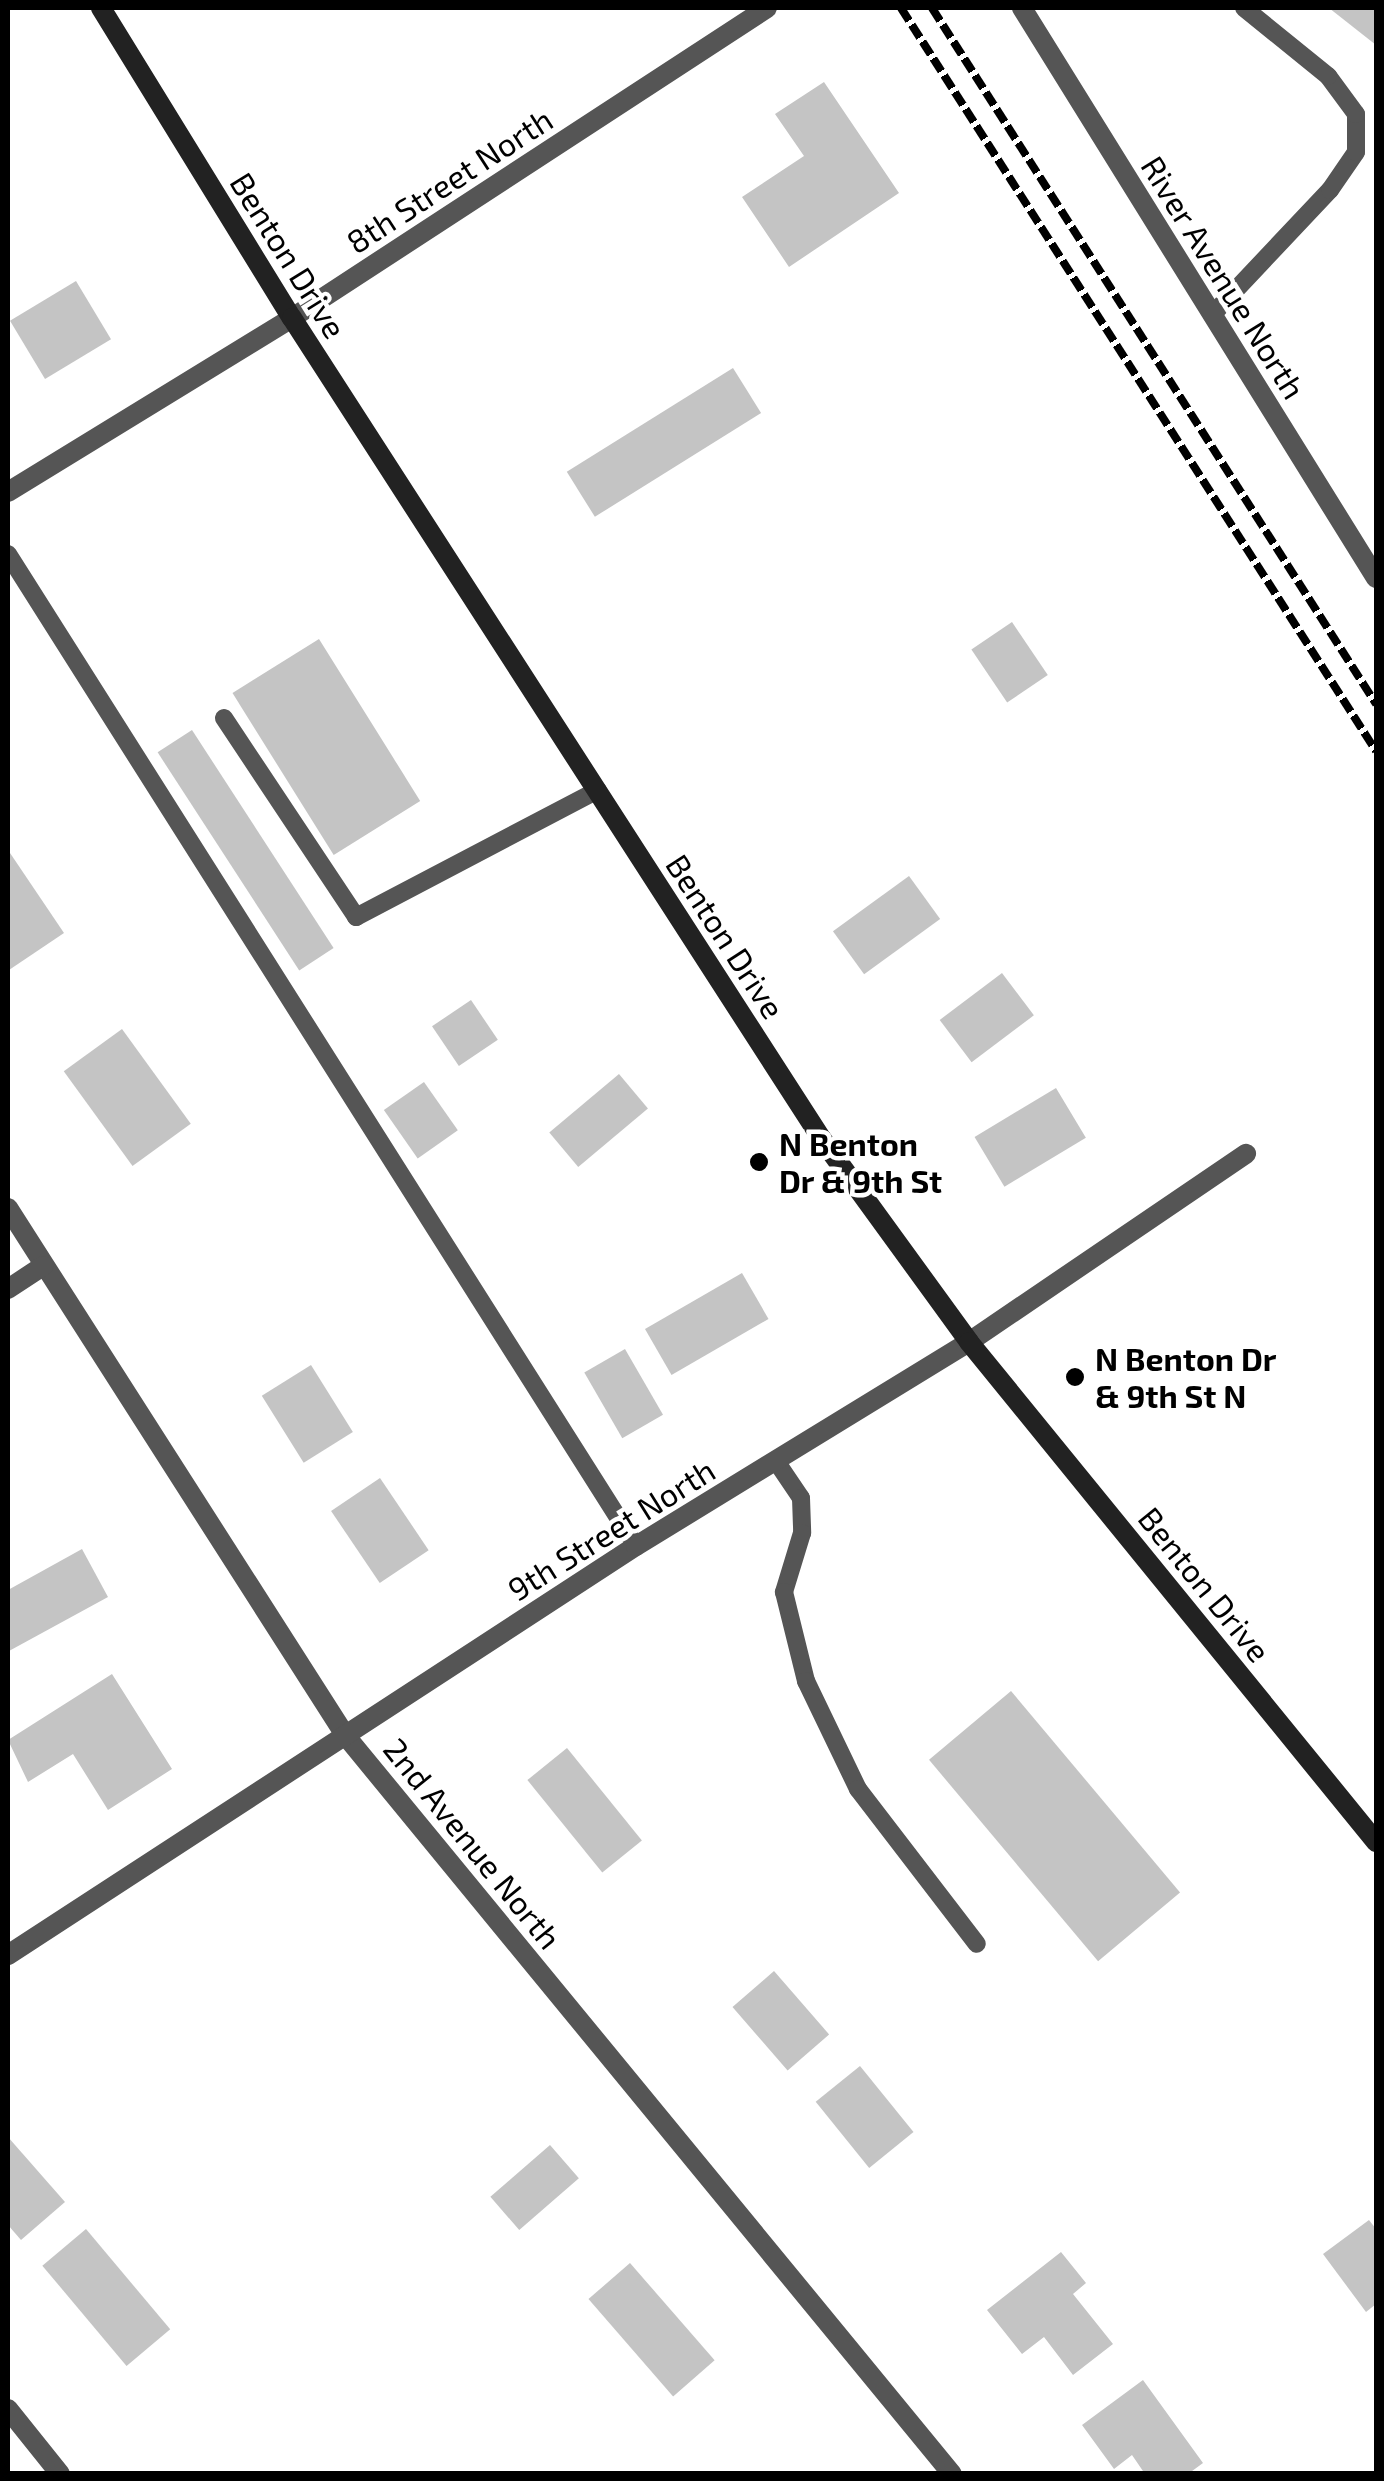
<!DOCTYPE html>
<html>
<head>
<meta charset="utf-8">
<style>
	body { margin:0 }
	#map { position:relative; width:1384px; height:2481px; overflow:hidden; background:#fff; font-family:"Exo 2",sans-serif }
	div>[style] { position:absolute }
	[style*='--x'] { left:calc(var(--x)*1px); top:calc(var(--y)*1px); width:calc(var(--w)*1px); rotate:calc(var(--a)*1deg) }
	.building>* { inset:0; background:#c4c4c4; transform-origin:0 0 }
	.lane>* { height:18px; margin:-9px; padding:0 9px; transform-origin:9px; border-radius:9px; background:#555 }
	.street>* { height:20px; margin:-10px; padding:0 10px; transform-origin:10px; border-radius:10px; background:#555 }
	.secondary>* { height:20px; margin:-10px; padding:0 10px; transform-origin:10px; border-radius:10px; background:#222 }
	.rail>* { height:8px; margin-top:-4px; transform-origin:0; background:repeating-linear-gradient(90deg,#000 0 15px,transparent 0 20px) }
	.dots>* { width:28px; height:28px; translate:-50% -50%; box-sizing:border-box; border:5px solid #fff; border-radius:50% }
	span { translate:-50% -50%; white-space:nowrap; text-align:center; line-height:1.15; -webkit-text-stroke:9px #fff; paint-order:stroke }
	.street-label { font-size:32px; color:#000 }
	.poi-label { font-size:32px; color:#000; font-weight:700 }
	.left { translate:0 -50%; text-align:left }
	.frame { position:absolute; inset:0; border:10px solid #000; pointer-events:none }
</style>
</head>
<body>
<div id="map">
	<div class="building">
		<div style="clip-path:polygon(1329px 8px,1376px 8px,1376px 45px)"></div>
		<div style="clip-path:polygon(824px 82px,899px 193px,789px 267px,742px 197px,804px 156px,775px 114px)"></div>
		<div style="left:76px;top:281px;width:68px;height:77px;rotate:59deg"></div>
		<div style="left:733px;top:368px;width:53px;height:196px;rotate:58deg"></div>
		<div style="left:1012px;top:622px;width:64px;height:49px;rotate:56deg"></div>
		<div style="left:319px;top:639px;width:191px;height:102px;rotate:58deg"></div>
		<div style="left:192px;top:730px;width:260px;height:41px;rotate:57deg"></div>
		<div style="clip-path:polygon(8px 850px,64px 933px,9px 970px,8px 968px)"></div>
		<div style="left:909px;top:876px;width:53px;height:94px;rotate:54deg"></div>
		<div style="left:1002px;top:973px;width:53px;height:78px;rotate:53deg"></div>
		<div style="left:471px;top:1000px;width:48px;height:47px;rotate:56deg"></div>
		<div style="left:122px;top:1029px;width:117px;height:72px;rotate:54deg"></div>
		<div style="left:619px;top:1074px;width:45px;height:91px;rotate:50deg"></div>
		<div style="left:424px;top:1082px;width:59px;height:49px;rotate:55deg"></div>
		<div style="left:1056px;top:1088px;width:58px;height:95px;rotate:59deg"></div>
		<div style="left:742px;top:1273px;width:53px;height:112px;rotate:60deg"></div>
		<div style="left:625px;top:1349px;width:76px;height:47px;rotate:60deg"></div>
		<div style="left:311px;top:1365px;width:79px;height:58px;rotate:58deg"></div>
		<div style="left:380px;top:1478px;width:87px;height:59px;rotate:56deg"></div>
		<div style="clip-path:polygon(82px 1549px,108px 1597px,9px 1651px,8px 1590px)"></div>
		<div style="clip-path:polygon(112px 1674px,172px 1769px,108px 1810px,73px 1754px,28px 1782px,8px 1740px)"></div>
		<div style="left:1011px;top:1691px;width:263px;height:107px;rotate:50deg"></div>
		<div style="left:567px;top:1748px;width:119px;height:51px;rotate:51deg"></div>
		<div style="left:774px;top:1971px;width:84px;height:55px;rotate:49deg"></div>
		<div style="left:860px;top:2066px;width:85px;height:57px;rotate:51deg"></div>
		<div style="clip-path:polygon(8px 2137px,65px 2202px,21px 2240px,8px 2225px)"></div>
		<div style="left:550px;top:2145px;width:44px;height:79px;rotate:49deg"></div>
		<div style="clip-path:polygon(1369px 2220px,1376px 2229px,1376px 2304px,1366px 2312px,1323px 2254px)"></div>
		<div style="left:86px;top:2229px;width:131px;height:57px;rotate:50deg"></div>
		<div style="clip-path:polygon(1061px 2252px,1086px 2283px,1073px 2294px,1113px 2344px,1073px 2375px,1044px 2337px,1022px 2354px,987px 2310px)"></div>
		<div style="left:630px;top:2263px;width:129px;height:55px;rotate:49deg"></div>
		<div style="clip-path:polygon(1143px 2380px,1203px 2463px,1188px 2474px,1145px 2474px,1132px 2455px,1114px 2469px,1082px 2425px)"></div>
	</div>
	<div class="lane">
		<div style="--x:1212;--y:315;--w:172;--a:-46.7"></div>
		<div style="--x:1330;--y:190;--w:46;--a:-55.6"></div>
		<div style="--x:1356;--y:152;--w:38;--a:-90"></div>
		<div style="--x:1356;--y:114;--w:47;--a:-126.4"></div>
		<div style="--x:1328;--y:76;--w:108;--a:-141"></div>
		<div style="--x:8;--y:554;--w:1174;--a:57.66"></div>
		<div style="--x:224;--y:718;--w:239;--a:56.4"></div>
		<div style="--x:356;--y:917;--w:273;--a:-27.7"></div>
		<div style="--x:776;--y:1461;--w:45;--a:56"></div>
		<div style="--x:801;--y:1498;--w:35;--a:88"></div>
		<div style="--x:802;--y:1533;--w:62;--a:107"></div>
		<div style="--x:784;--y:1592;--w:92;--a:76.1"></div>
		<div style="--x:806;--y:1681;--w:120;--a:64.3"></div>
		<div style="--x:858;--y:1789;--w:195;--a:52.5"></div>
	</div>
	<div class="street">
		<div style="--x:1022;--y:8;--w:671;--a:58.16"></div>
		<div style="--x:8;--y:492;--w:333;--a:-31.5"></div>
		<div style="--x:292;--y:318;--w:567;--a:-33.13"></div>
		<div style="--x:8;--y:1208;--w:626;--a:57.4"></div>
		<div style="--x:345;--y:1735;--w:956;--a:50.6"></div>
		<div style="--x:8;--y:1289;--w:42;--a:-33.3"></div>
		<div style="--x:8;--y:1955;--w:749;--a:-33.08"></div>
		<div style="--x:636;--y:1546;--w:391;--a:-31.5"></div>
		<div style="--x:969;--y:1342;--w:335;--a:-34.2"></div>
		<div style="--x:8;--y:2409;--w:83;--a:51.3"></div>
	</div>
	<div class="secondary">
		<div style="--x:101;--y:8;--w:364;--a:58.4"></div>
		<div style="--x:292;--y:318;--w:976;--a:57.17"></div>
		<div style="--x:821;--y:1138;--w:252;--a:54"></div>
		<div style="--x:969;--y:1342;--w:645;--a:50.85"></div>
	</div>
	<div class="rail">
		<div style="--x:901;--y:8;--w:882;--a:57.41"></div>
		<div style="--x:932;--y:8;--w:826;--a:57.46"></div>
	</div>
	<div class="dots">
		<div style="left:759px;top:1162px;background:#000"></div>
		<div style="left:1075px;top:1377px;background:#000"></div>
	</div>
	<div class="street-label">
		<span style="left:449px;top:180px;rotate:-33deg">8th Street North</span>
		<span style="left:289px;top:255px;rotate:58deg">Benton Drive</span>
		<span style="left:1224px;top:277px;rotate:58deg">River Avenue North</span>
		<span style="left:726px;top:936px;rotate:57deg">Benton Drive</span>
		<span style="left:611px;top:1529px;rotate:-32deg">9th Street North</span>
		<span style="left:1205px;top:1584px;rotate:51deg">Benton Drive</span>
		<span style="left:473px;top:1843px;rotate:51deg">2nd Avenue North</span>
	</div>
	<div class="poi-label">
		<span class="left" style="left:779px;top:1162px">N Benton<br>Dr &amp; 9th St</span>
		<span class="left" style="left:1095px;top:1377px">N Benton Dr<br>&amp; 9th St N</span>
	</div>
	<div class="frame"></div>
</div>
</body>
</html>
